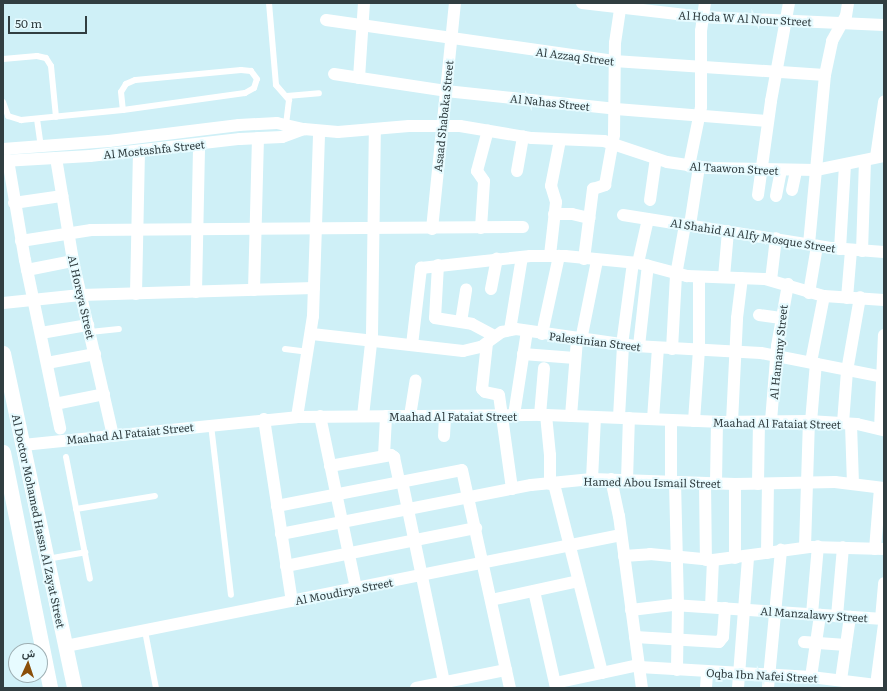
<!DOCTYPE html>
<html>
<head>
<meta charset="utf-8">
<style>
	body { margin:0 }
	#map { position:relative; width:887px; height:691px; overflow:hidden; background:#cff0f7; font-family:Literata,Vazirmatn,serif }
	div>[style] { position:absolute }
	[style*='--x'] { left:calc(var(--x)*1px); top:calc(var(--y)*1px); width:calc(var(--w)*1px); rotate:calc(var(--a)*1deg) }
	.service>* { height:6px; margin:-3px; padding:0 3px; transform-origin:3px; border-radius:3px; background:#fff }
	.minor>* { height:12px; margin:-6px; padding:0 6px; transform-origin:6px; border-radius:6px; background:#fff }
	.tertiary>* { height:15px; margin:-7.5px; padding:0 7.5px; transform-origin:7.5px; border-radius:7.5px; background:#fff }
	span { translate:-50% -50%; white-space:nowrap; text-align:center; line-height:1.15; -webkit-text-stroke:4px #e7fbff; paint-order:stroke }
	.street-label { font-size:11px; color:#313e41 }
	.frame { position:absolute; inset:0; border:4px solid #313e41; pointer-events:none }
	.north { position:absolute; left:8px; top:643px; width:40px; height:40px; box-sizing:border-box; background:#e7fbff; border:1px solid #9eafb3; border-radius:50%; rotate:3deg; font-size:11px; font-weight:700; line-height:16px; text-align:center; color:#313e41 }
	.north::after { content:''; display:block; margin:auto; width:14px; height:18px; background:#8a4f0a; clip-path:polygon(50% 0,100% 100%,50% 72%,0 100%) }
	.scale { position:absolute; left:8px; top:16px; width:79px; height:18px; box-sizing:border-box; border:2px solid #313e41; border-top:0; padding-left:5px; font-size:12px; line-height:14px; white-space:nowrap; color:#313e41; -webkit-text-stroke:3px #e7fbff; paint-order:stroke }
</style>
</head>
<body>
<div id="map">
	<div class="service">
		<div style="--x:269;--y:3;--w:82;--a:85.1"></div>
		<div style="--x:276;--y:85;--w:20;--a:49"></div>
		<div style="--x:289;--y:100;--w:23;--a:97"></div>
		<div style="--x:3;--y:59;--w:34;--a:-5"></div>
		<div style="--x:37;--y:56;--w:9;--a:13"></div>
		<div style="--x:46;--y:58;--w:9;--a:58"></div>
		<div style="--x:51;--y:66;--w:51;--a:84.4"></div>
		<div style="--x:287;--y:96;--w:32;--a:-5"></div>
		<div style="--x:3;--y:102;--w:15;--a:70"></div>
		<div style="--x:8;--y:116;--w:14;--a:17"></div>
		<div style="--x:21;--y:120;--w:102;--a:-5.6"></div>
		<div style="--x:123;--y:110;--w:123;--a:-7.9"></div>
		<div style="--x:245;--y:93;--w:10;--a:-29"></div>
		<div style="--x:254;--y:88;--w:9;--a:-72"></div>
		<div style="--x:257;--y:79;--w:10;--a:-127"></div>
		<div style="--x:251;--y:71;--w:10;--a:-174"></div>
		<div style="--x:241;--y:70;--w:106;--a:174.6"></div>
		<div style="--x:135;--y:80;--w:10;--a:156"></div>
		<div style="--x:126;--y:84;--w:9;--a:122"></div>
		<div style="--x:121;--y:92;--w:18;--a:84"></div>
		<div style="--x:37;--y:119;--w:28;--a:82"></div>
		<div style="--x:90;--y:332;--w:29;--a:-6"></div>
		<div style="--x:285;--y:349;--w:24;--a:7"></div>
		<div style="--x:211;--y:425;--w:171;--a:83.3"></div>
		<div style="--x:66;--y:457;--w:124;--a:78.9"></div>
		<div style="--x:76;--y:509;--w:80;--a:-9.3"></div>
		<div style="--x:47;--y:559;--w:39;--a:-10"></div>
		<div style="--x:145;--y:631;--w:58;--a:79.1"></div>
	</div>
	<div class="minor">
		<div style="--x:582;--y:3;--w:122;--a:6.6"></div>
		<div style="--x:703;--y:17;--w:181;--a:2.5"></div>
		<div style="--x:326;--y:20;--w:291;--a:8.1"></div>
		<div style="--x:614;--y:61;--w:211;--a:3.8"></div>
		<div style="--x:334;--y:74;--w:113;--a:8.6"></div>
		<div style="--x:446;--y:91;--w:171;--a:6"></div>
		<div style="--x:616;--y:109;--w:152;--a:4.5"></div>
		<div style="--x:359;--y:78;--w:75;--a:-86.2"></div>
		<div style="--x:3;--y:149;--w:106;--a:-4.3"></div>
		<div style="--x:109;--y:141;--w:131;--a:-7"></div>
		<div style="--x:239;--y:125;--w:38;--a:-3"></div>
		<div style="--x:277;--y:123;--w:28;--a:13"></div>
		<div style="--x:304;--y:129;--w:34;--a:5"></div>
		<div style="--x:338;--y:132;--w:71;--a:-4.8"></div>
		<div style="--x:409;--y:126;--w:51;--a:0"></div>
		<div style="--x:460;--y:126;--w:73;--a:9.5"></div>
		<div style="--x:532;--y:138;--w:72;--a:2.4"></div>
		<div style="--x:604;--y:141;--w:66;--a:18.4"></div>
		<div style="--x:667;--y:162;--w:41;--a:8.3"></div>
		<div style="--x:708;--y:168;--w:108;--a:1.1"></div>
		<div style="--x:816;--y:170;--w:69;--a:-11.6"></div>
		<div style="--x:876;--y:157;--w:56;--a:-81.7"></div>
		<div style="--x:56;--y:158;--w:104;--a:80.6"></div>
		<div style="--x:73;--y:261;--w:179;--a:77.1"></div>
		<div style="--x:8;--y:160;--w:101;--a:80.4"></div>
		<div style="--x:25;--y:260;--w:172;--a:78.2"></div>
		<div style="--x:3;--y:161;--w:87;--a:-3.3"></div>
		<div style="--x:90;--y:156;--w:151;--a:-6.5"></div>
		<div style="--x:240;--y:139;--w:42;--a:-2.7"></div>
		<div style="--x:282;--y:137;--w:23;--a:-20"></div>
		<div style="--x:689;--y:166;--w:60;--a:-78.5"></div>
		<div style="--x:701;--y:107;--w:76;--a:-90"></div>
		<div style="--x:701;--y:31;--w:28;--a:-82"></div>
		<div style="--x:517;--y:171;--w:35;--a:-80"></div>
		<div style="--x:792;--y:190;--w:19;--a:-78"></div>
		<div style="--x:758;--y:195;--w:95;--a:-82.1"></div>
		<div style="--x:771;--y:101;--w:100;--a:-79.6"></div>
		<div style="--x:776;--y:196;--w:26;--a:-79"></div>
		<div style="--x:650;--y:200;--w:42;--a:-81.9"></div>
		<div style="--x:14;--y:203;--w:49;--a:-8.3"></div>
		<div style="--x:554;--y:214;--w:18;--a:0"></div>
		<div style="--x:572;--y:214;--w:18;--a:13"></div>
		<div style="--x:623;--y:215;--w:212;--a:9"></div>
		<div style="--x:832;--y:248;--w:52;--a:4.4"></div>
		<div style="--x:690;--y:225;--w:59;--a:-81.2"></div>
		<div style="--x:481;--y:228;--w:47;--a:-86.3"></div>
		<div style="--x:484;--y:181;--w:12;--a:-125"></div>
		<div style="--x:477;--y:171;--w:42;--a:-75"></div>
		<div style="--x:432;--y:229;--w:227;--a:-84.2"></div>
		<div style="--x:21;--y:241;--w:71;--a:-8.9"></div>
		<div style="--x:91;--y:230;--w:432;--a:-0.4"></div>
		<div style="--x:809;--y:244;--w:170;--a:-84.6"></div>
		<div style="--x:825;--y:75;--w:35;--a:-78"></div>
		<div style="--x:832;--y:41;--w:29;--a:-61"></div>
		<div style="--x:846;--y:16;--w:13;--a:-81"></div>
		<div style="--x:840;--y:249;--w:83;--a:-86.6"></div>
		<div style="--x:862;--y:251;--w:90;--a:-88.1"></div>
		<div style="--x:550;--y:255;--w:53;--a:-83.5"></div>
		<div style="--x:556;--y:202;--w:17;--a:-107"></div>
		<div style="--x:551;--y:186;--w:47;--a:-78.9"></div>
		<div style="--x:584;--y:259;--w:71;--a:-82.7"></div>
		<div style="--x:593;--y:189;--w:13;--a:-18"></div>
		<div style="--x:605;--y:185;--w:51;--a:-79.8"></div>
		<div style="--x:614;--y:135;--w:92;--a:-89.4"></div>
		<div style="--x:615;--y:43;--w:40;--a:-81.5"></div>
		<div style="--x:638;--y:263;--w:45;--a:-77.2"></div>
		<div style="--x:438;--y:265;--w:53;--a:93.2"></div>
		<div style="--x:435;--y:318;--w:37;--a:9"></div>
		<div style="--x:472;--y:324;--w:26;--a:28"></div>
		<div style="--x:27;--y:270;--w:47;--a:-11.1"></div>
		<div style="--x:724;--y:277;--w:46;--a:-85"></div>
		<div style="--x:771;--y:280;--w:42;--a:-83.2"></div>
		<div style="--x:491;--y:289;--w:31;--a:-79"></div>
		<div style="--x:254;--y:290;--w:152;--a:-88.5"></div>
		<div style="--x:196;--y:292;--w:148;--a:-88.8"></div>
		<div style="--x:809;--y:293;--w:48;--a:-80.3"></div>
		<div style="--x:136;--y:294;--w:143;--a:-88.8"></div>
		<div style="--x:847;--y:298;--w:48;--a:-85.2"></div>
		<div style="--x:3;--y:303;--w:78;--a:-5.9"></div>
		<div style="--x:81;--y:295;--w:233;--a:-1.7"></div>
		<div style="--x:759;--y:315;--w:22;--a:8"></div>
		<div style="--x:461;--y:322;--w:33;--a:-81"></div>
		<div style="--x:510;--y:330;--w:74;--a:-80.7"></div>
		<div style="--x:41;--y:333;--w:48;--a:-9.7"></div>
		<div style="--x:312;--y:334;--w:152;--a:6.4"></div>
		<div style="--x:463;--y:351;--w:18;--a:-13"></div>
		<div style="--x:481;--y:347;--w:26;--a:-36"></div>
		<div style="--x:502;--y:332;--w:14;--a:-12"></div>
		<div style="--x:516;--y:329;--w:120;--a:8.1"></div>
		<div style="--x:635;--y:346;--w:126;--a:3.2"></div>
		<div style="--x:761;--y:353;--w:124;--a:11.1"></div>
		<div style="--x:542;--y:334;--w:80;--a:-77.7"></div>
		<div style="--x:581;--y:340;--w:81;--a:-78.6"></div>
		<div style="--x:487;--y:343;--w:46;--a:96.2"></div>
		<div style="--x:482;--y:389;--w:4;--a:45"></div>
		<div style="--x:485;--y:392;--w:14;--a:12"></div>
		<div style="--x:499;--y:395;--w:95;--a:82.1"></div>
		<div style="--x:412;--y:345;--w:78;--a:-83.3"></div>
		<div style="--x:421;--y:268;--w:110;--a:-6.3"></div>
		<div style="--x:530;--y:256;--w:35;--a:0"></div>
		<div style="--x:565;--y:256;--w:73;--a:5.5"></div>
		<div style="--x:638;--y:263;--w:51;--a:14.9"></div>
		<div style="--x:687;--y:276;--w:78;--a:2.2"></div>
		<div style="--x:765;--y:279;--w:61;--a:16.1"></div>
		<div style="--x:824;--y:296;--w:60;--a:3.8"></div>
		<div style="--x:622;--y:345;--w:83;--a:-82.4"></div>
		<div style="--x:639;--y:346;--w:81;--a:-83.7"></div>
		<div style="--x:672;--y:349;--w:74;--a:-86.9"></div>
		<div style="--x:676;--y:275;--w:51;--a:-79.8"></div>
		<div style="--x:523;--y:354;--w:52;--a:4.4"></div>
		<div style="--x:811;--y:362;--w:67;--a:-78.9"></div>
		<div style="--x:47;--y:363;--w:49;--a:-10.6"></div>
		<div style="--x:55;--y:404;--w:50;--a:-11.5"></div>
		<div style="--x:514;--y:415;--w:85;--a:-81.2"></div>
		<div style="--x:540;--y:415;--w:47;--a:-85.1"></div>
		<div style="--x:546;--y:415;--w:40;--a:84.3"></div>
		<div style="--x:550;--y:455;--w:29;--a:90"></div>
		<div style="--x:320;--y:416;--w:176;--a:78.2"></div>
		<div style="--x:363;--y:416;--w:81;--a:-83.7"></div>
		<div style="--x:372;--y:335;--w:206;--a:-89.2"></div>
		<div style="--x:410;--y:416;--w:36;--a:-81"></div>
		<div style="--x:571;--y:416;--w:76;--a:-85.5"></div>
		<div style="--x:297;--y:417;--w:102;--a:-81"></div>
		<div style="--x:313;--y:316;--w:185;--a:-88.1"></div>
		<div style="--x:619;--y:417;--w:72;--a:-86.8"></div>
		<div style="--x:264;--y:419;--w:184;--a:81.3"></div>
		<div style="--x:653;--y:419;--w:71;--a:-86"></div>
		<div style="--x:694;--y:421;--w:71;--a:-86"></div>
		<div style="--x:699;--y:350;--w:73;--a:-90"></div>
		<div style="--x:771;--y:421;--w:75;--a:-85.4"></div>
		<div style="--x:777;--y:346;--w:63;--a:-79.9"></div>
		<div style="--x:732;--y:422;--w:104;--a:-87.2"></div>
		<div style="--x:737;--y:318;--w:40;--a:-82.9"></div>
		<div style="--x:811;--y:422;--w:59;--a:-85.2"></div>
		<div style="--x:843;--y:423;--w:52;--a:-85.6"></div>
		<div style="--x:847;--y:371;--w:75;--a:-80"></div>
		<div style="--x:851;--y:424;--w:60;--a:88.1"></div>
		<div style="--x:880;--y:429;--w:94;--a:-87.6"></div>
		<div style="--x:444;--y:436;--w:20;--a:-87"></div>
		<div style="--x:23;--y:445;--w:275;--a:-5.8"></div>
		<div style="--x:297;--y:417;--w:249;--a:-0.5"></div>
		<div style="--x:546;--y:415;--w:171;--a:2.3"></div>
		<div style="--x:717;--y:422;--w:92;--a:-0.6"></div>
		<div style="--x:809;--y:421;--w:48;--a:3.6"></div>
		<div style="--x:857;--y:424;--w:28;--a:13"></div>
		<div style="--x:384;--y:456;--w:40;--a:-87.1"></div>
		<div style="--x:330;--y:466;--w:62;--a:-10.2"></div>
		<div style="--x:391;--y:455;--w:4;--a:34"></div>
		<div style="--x:394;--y:457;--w:25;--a:78"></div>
		<div style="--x:592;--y:479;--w:62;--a:-87.2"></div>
		<div style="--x:611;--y:479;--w:38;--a:78"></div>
		<div style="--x:619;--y:516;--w:174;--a:82.4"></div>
		<div style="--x:627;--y:480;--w:62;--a:-88.2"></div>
		<div style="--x:402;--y:481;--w:205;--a:78.2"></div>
		<div style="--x:671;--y:482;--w:62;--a:-90"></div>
		<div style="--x:675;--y:482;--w:123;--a:88.6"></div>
		<div style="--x:678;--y:605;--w:65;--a:90.9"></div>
		<div style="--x:705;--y:483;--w:77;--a:89.3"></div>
		<div style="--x:554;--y:484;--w:195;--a:75.7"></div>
		<div style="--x:716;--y:484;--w:62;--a:-89.1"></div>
		<div style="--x:735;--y:484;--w:74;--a:90"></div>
		<div style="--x:758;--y:484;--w:62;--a:-89.1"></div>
		<div style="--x:277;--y:506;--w:188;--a:-11"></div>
		<div style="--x:462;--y:470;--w:223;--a:77.6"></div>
		<div style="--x:281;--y:534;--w:255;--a:-11.1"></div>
		<div style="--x:531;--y:485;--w:61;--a:-5.6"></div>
		<div style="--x:592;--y:479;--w:143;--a:2"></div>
		<div style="--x:735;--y:484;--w:100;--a:-1.1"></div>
		<div style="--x:835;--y:482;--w:49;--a:7"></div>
		<div style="--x:805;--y:547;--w:126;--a:-88.2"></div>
		<div style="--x:875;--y:549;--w:61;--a:-85.3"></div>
		<div style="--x:767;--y:553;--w:69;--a:-89.2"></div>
		<div style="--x:624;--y:556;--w:26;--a:-4"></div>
		<div style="--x:650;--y:554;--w:63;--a:5.4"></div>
		<div style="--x:713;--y:560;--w:99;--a:-7.6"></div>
		<div style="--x:811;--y:547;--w:73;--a:1.6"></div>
		<div style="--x:286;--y:566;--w:194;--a:-11.3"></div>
		<div style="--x:534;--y:591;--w:99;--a:77.2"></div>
		<div style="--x:491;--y:600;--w:89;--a:-12.3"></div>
		<div style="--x:711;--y:607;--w:47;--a:-87.6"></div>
		<div style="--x:631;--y:610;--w:42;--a:-6.8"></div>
		<div style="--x:673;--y:605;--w:211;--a:3.8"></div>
		<div style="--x:812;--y:614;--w:68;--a:-85"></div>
		<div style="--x:837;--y:616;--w:69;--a:-85"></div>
		<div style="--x:881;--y:619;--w:36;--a:-85"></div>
		<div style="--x:635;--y:637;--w:84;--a:3.4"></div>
		<div style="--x:719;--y:642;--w:6;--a:-51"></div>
		<div style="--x:723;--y:637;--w:29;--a:-86"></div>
		<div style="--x:804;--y:642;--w:42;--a:4.1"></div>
		<div style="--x:66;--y:646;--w:566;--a:-11.31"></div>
		<div style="--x:639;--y:667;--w:172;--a:3.3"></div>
		<div style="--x:811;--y:677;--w:74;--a:7"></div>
		<div style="--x:811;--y:677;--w:63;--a:-81.7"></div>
		<div style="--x:841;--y:680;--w:64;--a:-81.9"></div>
		<div style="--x:555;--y:683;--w:86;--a:-12.1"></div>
		<div style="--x:876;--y:685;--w:62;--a:-82.5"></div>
		<div style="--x:416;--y:688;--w:92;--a:-11.3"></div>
		<div style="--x:706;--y:688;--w:16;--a:-86"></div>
		<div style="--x:738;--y:688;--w:131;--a:-85.6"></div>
		<div style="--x:768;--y:688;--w:139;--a:-84.6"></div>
	</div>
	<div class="tertiary">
		<div style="--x:3;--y:353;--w:342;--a:78"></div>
		<div style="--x:3;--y:452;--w:241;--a:78.7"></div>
	</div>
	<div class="street-label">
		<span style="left:745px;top:18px;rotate:3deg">Al Hoda W Al Nour Street</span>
		<span style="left:575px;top:56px;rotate:7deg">Al Azzaq Street</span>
		<span style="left:550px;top:102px;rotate:6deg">Al Nahas Street</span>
		<span style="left:443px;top:116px;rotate:-84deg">Asaad Shabaka Street</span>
		<span style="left:154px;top:149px;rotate:-6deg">Al Mostashfa Street</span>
		<span style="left:734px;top:168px;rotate:3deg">Al Taawon Street</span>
		<span style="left:753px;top:235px;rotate:9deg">Al Shahid Al Alfy Mosque Street</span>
		<span style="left:82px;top:297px;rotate:77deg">Al Horeya Street</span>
		<span style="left:595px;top:341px;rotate:7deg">Palestinian Street</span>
		<span style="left:778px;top:352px;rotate:-84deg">Al Hamamy Street</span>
		<span style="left:453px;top:416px">Maahad Al Fataiat Street</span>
		<span style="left:777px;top:423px;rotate:1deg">Maahad Al Fataiat Street</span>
		<span style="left:130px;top:433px;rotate:-6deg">Maahad Al Fataiat Street</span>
		<span style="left:652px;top:482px;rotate:1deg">Hamed Abou Ismail Street</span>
		<span style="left:39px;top:521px;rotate:78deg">Al Doctor Mohamed Hassn Al Zayat Street</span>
		<span style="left:344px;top:591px;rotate:-11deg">Al Moudirya Street</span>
		<span style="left:814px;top:614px;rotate:4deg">Al Manzalawy Street</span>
		<span style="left:762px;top:675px;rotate:3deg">Oqba Ibn Nafei Street</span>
	</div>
	<div class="frame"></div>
	<div class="north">ش</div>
	<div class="scale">50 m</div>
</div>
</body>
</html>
